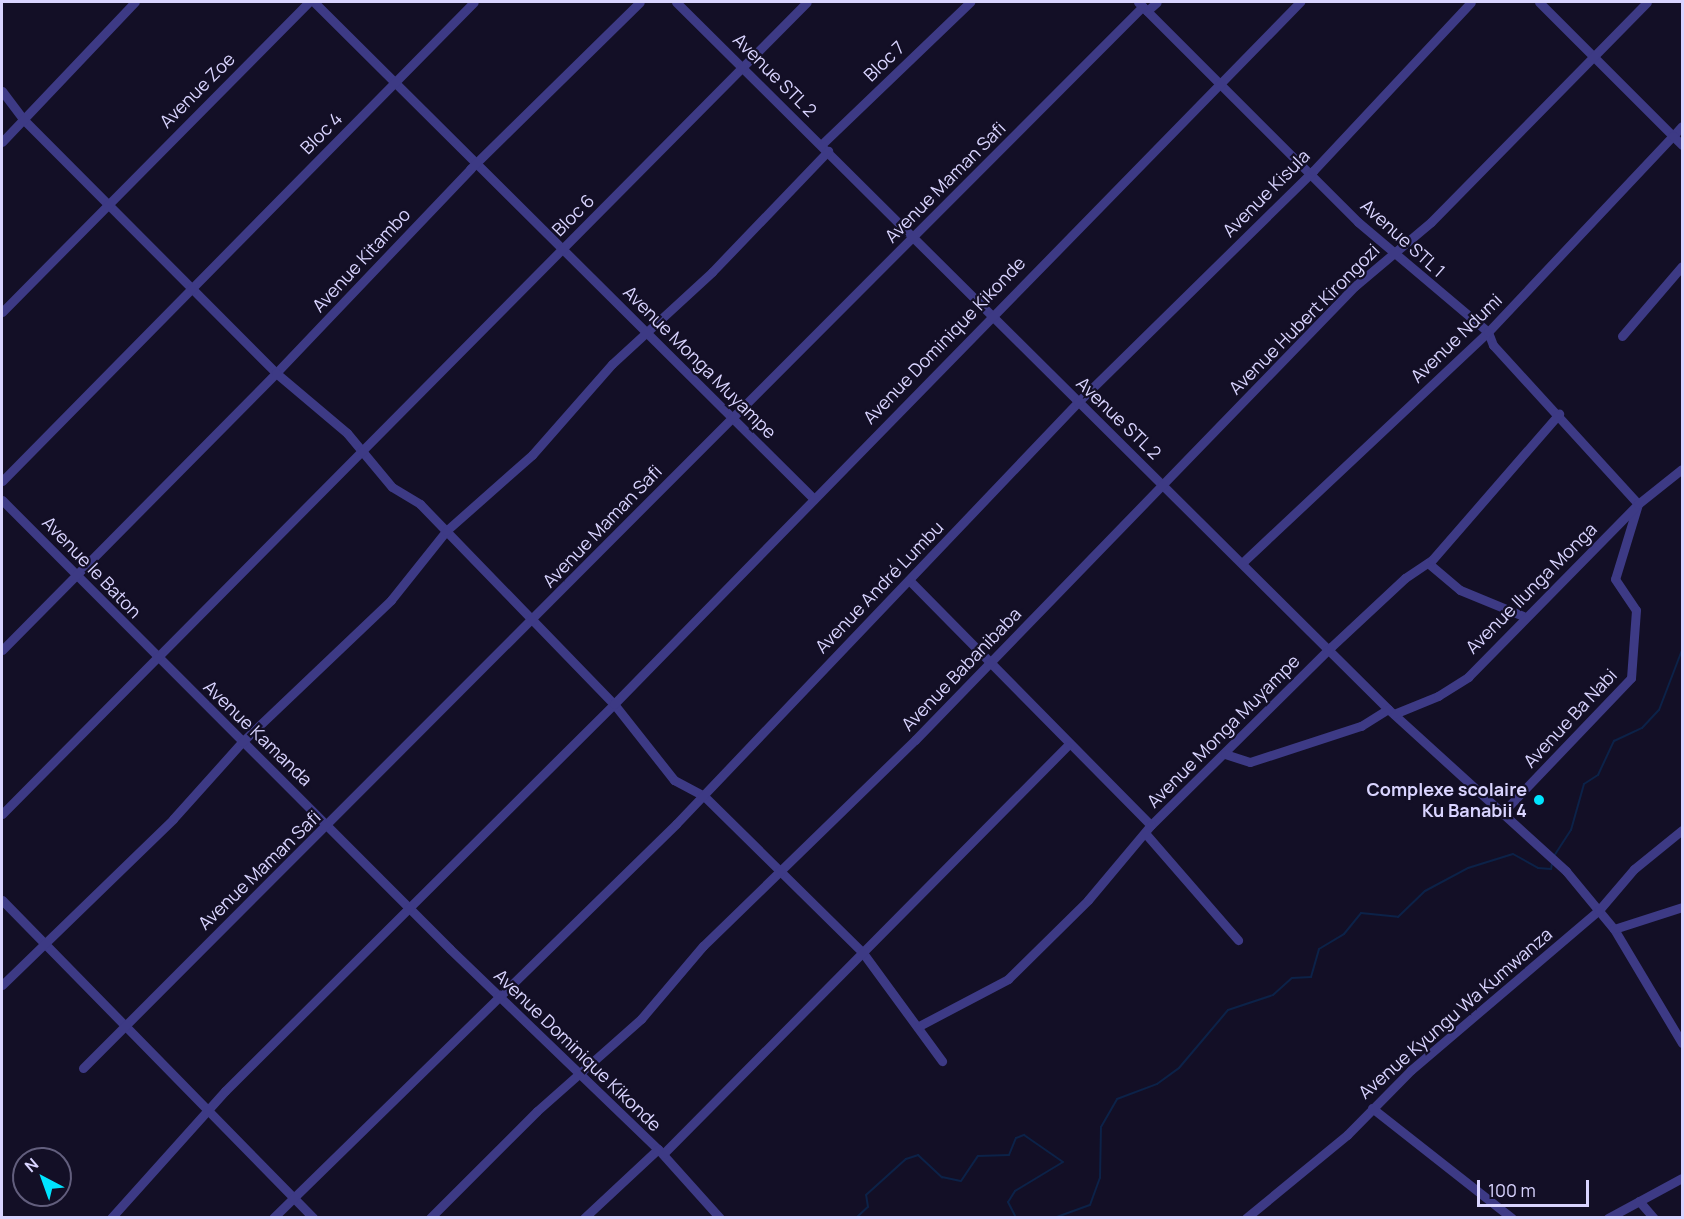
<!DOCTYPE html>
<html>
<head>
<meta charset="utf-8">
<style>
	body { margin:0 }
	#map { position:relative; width:1684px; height:1219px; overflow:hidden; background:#130f26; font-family:Manrope,sans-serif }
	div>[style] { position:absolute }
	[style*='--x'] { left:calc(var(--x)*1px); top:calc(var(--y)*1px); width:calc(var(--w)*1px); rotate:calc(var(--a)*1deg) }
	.stream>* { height:2px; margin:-1px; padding:0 1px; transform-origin:1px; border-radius:1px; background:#0c2248 }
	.minor>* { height:9px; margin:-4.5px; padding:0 4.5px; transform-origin:4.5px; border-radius:4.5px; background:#3d3a85 }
	.dots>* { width:16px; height:16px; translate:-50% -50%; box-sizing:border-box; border:3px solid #130f26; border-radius:50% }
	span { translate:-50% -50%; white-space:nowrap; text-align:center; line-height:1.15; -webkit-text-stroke:4.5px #130f26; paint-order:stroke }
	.street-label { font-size:18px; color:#d9d4ff }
	.poi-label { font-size:18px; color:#d9d4ff; font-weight:700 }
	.right { translate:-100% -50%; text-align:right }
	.frame { position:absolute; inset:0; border:3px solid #d9d4ff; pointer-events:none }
	.north { position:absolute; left:12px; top:1147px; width:60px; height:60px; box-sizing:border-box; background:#130f26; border:2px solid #625e7d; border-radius:50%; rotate:319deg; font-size:16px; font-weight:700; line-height:24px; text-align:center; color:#d9d4ff }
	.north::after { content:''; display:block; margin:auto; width:21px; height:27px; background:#00e5ff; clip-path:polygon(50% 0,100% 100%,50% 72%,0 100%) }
	.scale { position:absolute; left:1477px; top:1180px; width:112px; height:27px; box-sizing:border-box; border:3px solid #d9d4ff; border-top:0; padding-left:8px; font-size:18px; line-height:21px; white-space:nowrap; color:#d9d4ff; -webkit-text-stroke:4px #130f26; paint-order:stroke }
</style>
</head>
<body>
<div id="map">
	<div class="stream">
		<div style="--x:1554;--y:856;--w:31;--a:-57"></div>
		<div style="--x:1571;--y:830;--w:48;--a:-74.2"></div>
		<div style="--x:1584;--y:784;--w:17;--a:-33"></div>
		<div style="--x:1598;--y:775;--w:38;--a:-65"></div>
		<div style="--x:1614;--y:741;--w:31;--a:-25"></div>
		<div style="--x:1642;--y:728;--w:25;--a:-47"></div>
		<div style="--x:1659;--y:710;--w:64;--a:-69"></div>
		<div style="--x:856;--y:1218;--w:16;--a:-43"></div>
		<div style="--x:868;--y:1207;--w:12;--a:-99"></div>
		<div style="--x:866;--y:1195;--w:54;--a:-42"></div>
		<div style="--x:906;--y:1159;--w:13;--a:-18"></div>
		<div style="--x:918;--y:1155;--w:33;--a:43"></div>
		<div style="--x:942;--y:1177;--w:19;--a:12"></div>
		<div style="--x:961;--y:1181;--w:30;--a:-56"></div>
		<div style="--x:978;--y:1156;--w:31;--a:-2"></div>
		<div style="--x:1009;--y:1155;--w:18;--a:-68"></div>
		<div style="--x:1016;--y:1138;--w:9;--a:-21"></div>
		<div style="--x:1024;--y:1135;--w:47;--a:34.7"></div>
		<div style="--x:1063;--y:1162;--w:56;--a:148.9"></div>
		<div style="--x:1015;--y:1191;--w:13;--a:122"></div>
		<div style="--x:1008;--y:1202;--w:18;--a:63"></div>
		<div style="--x:1054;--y:1218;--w:38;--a:-20"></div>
		<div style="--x:1090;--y:1205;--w:29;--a:-70"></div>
		<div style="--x:1100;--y:1178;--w:51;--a:-88.9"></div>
		<div style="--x:1101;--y:1127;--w:32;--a:-60"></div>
		<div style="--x:1117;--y:1099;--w:43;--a:-20.6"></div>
		<div style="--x:1157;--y:1084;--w:27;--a:-36"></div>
		<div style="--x:1179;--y:1068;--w:76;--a:-49.8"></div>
		<div style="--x:1228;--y:1010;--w:47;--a:-18.4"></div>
		<div style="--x:1273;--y:995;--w:25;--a:-42"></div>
		<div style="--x:1292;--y:978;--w:19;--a:-3"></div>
		<div style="--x:1311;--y:977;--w:29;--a:-74"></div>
		<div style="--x:1319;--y:949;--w:29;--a:-31"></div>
		<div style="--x:1344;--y:934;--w:27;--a:-51"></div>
		<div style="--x:1361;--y:913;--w:37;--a:6"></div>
		<div style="--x:1398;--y:917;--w:37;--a:-44"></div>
		<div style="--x:1425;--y:891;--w:49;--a:-28.1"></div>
		<div style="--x:1468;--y:868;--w:47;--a:-17.3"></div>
		<div style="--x:1513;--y:854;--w:29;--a:29"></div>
		<div style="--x:1538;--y:868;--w:13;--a:4"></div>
		<div style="--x:1551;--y:869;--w:5;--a:-79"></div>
	</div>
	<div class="minor">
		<div style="--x:314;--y:2;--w:705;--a:44.83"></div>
		<div style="--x:676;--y:2;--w:1003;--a:44.8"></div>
		<div style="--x:1388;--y:709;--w:241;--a:42.3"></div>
		<div style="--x:1566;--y:871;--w:75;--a:50.4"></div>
		<div style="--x:1614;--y:929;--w:133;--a:59.2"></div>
		<div style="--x:1138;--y:2;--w:311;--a:45"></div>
		<div style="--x:1358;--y:222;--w:170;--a:40.2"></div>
		<div style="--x:1488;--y:332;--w:14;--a:69"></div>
		<div style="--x:1493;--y:345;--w:215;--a:47.6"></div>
		<div style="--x:1638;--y:504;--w:78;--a:107"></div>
		<div style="--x:1615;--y:579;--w:37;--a:56"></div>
		<div style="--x:1636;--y:610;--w:68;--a:94.2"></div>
		<div style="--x:1631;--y:678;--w:184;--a:133.7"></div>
		<div style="--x:1539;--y:2;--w:190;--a:45"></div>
		<div style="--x:1673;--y:136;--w:13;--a:-48"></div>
		<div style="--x:1147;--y:11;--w:13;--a:-42"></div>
		<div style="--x:2;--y:91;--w:36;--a:53"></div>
		<div style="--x:24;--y:120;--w:357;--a:45.1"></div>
		<div style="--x:276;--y:373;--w:282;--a:-46.4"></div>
		<div style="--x:470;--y:169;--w:238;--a:-44.5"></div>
		<div style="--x:2;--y:142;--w:193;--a:-46.5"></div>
		<div style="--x:821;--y:145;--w:207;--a:-43.8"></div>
		<div style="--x:2;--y:312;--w:436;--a:-45.3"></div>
		<div style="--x:1622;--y:336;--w:92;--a:-49.4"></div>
		<div style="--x:2;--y:481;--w:672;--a:-45.42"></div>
		<div style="--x:2;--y:500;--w:634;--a:45.06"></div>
		<div style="--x:450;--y:949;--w:289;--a:43.9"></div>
		<div style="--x:658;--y:1149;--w:93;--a:48.1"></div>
		<div style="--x:1242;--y:563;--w:337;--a:-43.2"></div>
		<div style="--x:1488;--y:332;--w:270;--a:-46.7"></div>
		<div style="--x:1673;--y:136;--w:13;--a:45"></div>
		<div style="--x:1428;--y:563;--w:42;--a:40.2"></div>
		<div style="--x:1460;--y:590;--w:68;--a:22.4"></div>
		<div style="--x:909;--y:580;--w:344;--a:45.4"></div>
		<div style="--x:1151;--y:825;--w:253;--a:-44.7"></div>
		<div style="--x:1331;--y:647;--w:101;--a:-43"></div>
		<div style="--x:1405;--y:578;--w:32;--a:-34"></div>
		<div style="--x:1432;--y:560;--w:194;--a:-49"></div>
		<div style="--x:2;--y:650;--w:390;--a:-45.3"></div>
		<div style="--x:276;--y:373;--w:93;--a:40.2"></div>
		<div style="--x:347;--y:433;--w:70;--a:50.2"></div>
		<div style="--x:392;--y:487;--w:33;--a:31"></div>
		<div style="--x:420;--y:504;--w:279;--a:45.9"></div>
		<div style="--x:614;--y:704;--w:97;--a:51.7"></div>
		<div style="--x:674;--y:780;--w:34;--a:28"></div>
		<div style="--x:704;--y:796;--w:223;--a:44.6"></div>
		<div style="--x:863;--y:953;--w:134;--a:53.8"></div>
		<div style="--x:1394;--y:714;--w:48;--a:-22.2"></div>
		<div style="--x:1438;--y:696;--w:36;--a:-32"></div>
		<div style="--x:1468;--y:677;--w:243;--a:-45.5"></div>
		<div style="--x:1638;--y:504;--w:56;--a:-38.5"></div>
		<div style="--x:1225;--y:754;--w:26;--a:18"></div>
		<div style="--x:1250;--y:762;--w:117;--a:-18"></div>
		<div style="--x:1361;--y:726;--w:32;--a:-32"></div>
		<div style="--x:2;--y:814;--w:1143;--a:-45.25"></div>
		<div style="--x:1145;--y:833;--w:142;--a:49"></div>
		<div style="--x:2;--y:900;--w:445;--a:45.6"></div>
		<div style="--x:1614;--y:929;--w:71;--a:-17.9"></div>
		<div style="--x:2;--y:985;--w:238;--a:-44.1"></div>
		<div style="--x:173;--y:819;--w:103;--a:-48.1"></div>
		<div style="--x:242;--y:742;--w:206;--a:-43.6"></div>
		<div style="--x:391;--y:600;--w:88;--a:-51.4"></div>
		<div style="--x:446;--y:531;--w:115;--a:-41.5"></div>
		<div style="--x:532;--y:455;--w:121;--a:-48.7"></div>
		<div style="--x:612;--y:364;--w:136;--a:-42.6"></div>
		<div style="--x:712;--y:272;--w:168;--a:-46.2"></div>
		<div style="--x:919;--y:1026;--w:101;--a:-27.8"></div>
		<div style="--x:1008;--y:979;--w:112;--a:-44.6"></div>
		<div style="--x:1088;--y:900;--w:98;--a:-50"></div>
		<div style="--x:83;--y:1068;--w:1500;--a:-45.05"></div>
		<div style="--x:1372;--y:1108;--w:178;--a:38.2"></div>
		<div style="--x:663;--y:1154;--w:574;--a:-45.28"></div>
		<div style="--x:1639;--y:1201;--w:23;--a:49"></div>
		<div style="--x:111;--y:1218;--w:171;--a:-48.1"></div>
		<div style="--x:225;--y:1091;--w:549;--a:-44.85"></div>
		<div style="--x:614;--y:704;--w:982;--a:-45.66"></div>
		<div style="--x:273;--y:1218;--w:564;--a:-44.35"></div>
		<div style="--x:676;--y:824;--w:583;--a:-46.39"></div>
		<div style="--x:1078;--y:402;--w:330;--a:-44.5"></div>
		<div style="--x:1313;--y:171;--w:231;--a:-46.9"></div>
		<div style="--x:430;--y:1218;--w:151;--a:-45"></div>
		<div style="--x:537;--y:1111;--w:139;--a:-41.5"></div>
		<div style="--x:641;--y:1019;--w:96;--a:-49.7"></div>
		<div style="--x:703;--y:946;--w:296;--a:-44.2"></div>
		<div style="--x:915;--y:740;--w:632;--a:-45.9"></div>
		<div style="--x:1355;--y:286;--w:99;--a:-40.1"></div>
		<div style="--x:1431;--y:222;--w:308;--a:-45.5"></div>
		<div style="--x:584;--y:1218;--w:101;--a:-43"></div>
		<div style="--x:1246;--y:1218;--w:131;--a:-39.4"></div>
		<div style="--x:1347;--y:1135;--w:91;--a:-45.4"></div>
		<div style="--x:1411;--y:1070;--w:247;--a:-40.4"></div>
		<div style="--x:1599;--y:910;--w:54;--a:-49.5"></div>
		<div style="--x:1634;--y:869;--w:62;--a:-39.1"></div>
		<div style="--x:1608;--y:1218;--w:84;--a:-28.4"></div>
	</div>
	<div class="dots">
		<div style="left:1539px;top:800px;background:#00e5ff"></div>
	</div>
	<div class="street-label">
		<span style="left:884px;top:61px;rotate:-44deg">Bloc 7</span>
		<span style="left:775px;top:75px;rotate:45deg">Avenue STL 2</span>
		<span style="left:197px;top:90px;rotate:-45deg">Avenue Zoe</span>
		<span style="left:321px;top:133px;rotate:-45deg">Bloc 4</span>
		<span style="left:945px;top:182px;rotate:-45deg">Avenue Maman Safi</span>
		<span style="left:1266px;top:193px;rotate:-45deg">Avenue Kisula</span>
		<span style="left:573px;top:215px;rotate:-45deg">Bloc 6</span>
		<span style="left:1403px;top:238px;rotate:42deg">Avenue STL 1</span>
		<span style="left:361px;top:260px;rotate:-47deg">Avenue Kitambo</span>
		<span style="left:1304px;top:319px;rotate:-45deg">Avenue Hubert Kirongozi</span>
		<span style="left:1456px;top:338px;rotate:-44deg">Avenue Ndumi</span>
		<span style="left:944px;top:340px;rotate:-46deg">Avenue Dominique Kikonde</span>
		<span style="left:700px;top:362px;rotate:45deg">Avenue Monga Muyampe</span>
		<span style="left:1119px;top:418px;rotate:44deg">Avenue STL 2</span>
		<span style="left:602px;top:526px;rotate:-46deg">Avenue Maman Safi</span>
		<span style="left:92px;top:567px;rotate:46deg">Avenue le Baton</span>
		<span style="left:879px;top:587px;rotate:-46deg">Avenue André Lumbu</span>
		<span style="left:1531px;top:588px;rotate:-45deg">Avenue Ilunga Monga</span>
		<span style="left:961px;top:669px;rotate:-46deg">Avenue Babanibaba</span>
		<span style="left:1570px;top:718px;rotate:-47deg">Avenue Ba Nabi</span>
		<span style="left:1223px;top:731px;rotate:-45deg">Avenue Monga Muyampe</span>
		<span style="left:258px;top:733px;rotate:44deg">Avenue Kamanda</span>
		<span style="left:259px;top:870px;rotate:-44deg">Avenue Maman Safi</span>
		<span style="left:1455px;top:1013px;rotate:-41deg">Avenue Kyungu Wa Kumwanza</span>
		<span style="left:578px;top:1050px;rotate:44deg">Avenue Dominique Kikonde</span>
	</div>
	<div class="poi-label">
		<span class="right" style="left:1527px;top:800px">Complexe scolaire<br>Ku Banabii 4</span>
	</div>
	<div class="frame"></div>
	<div class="north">N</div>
	<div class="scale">100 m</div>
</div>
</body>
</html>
